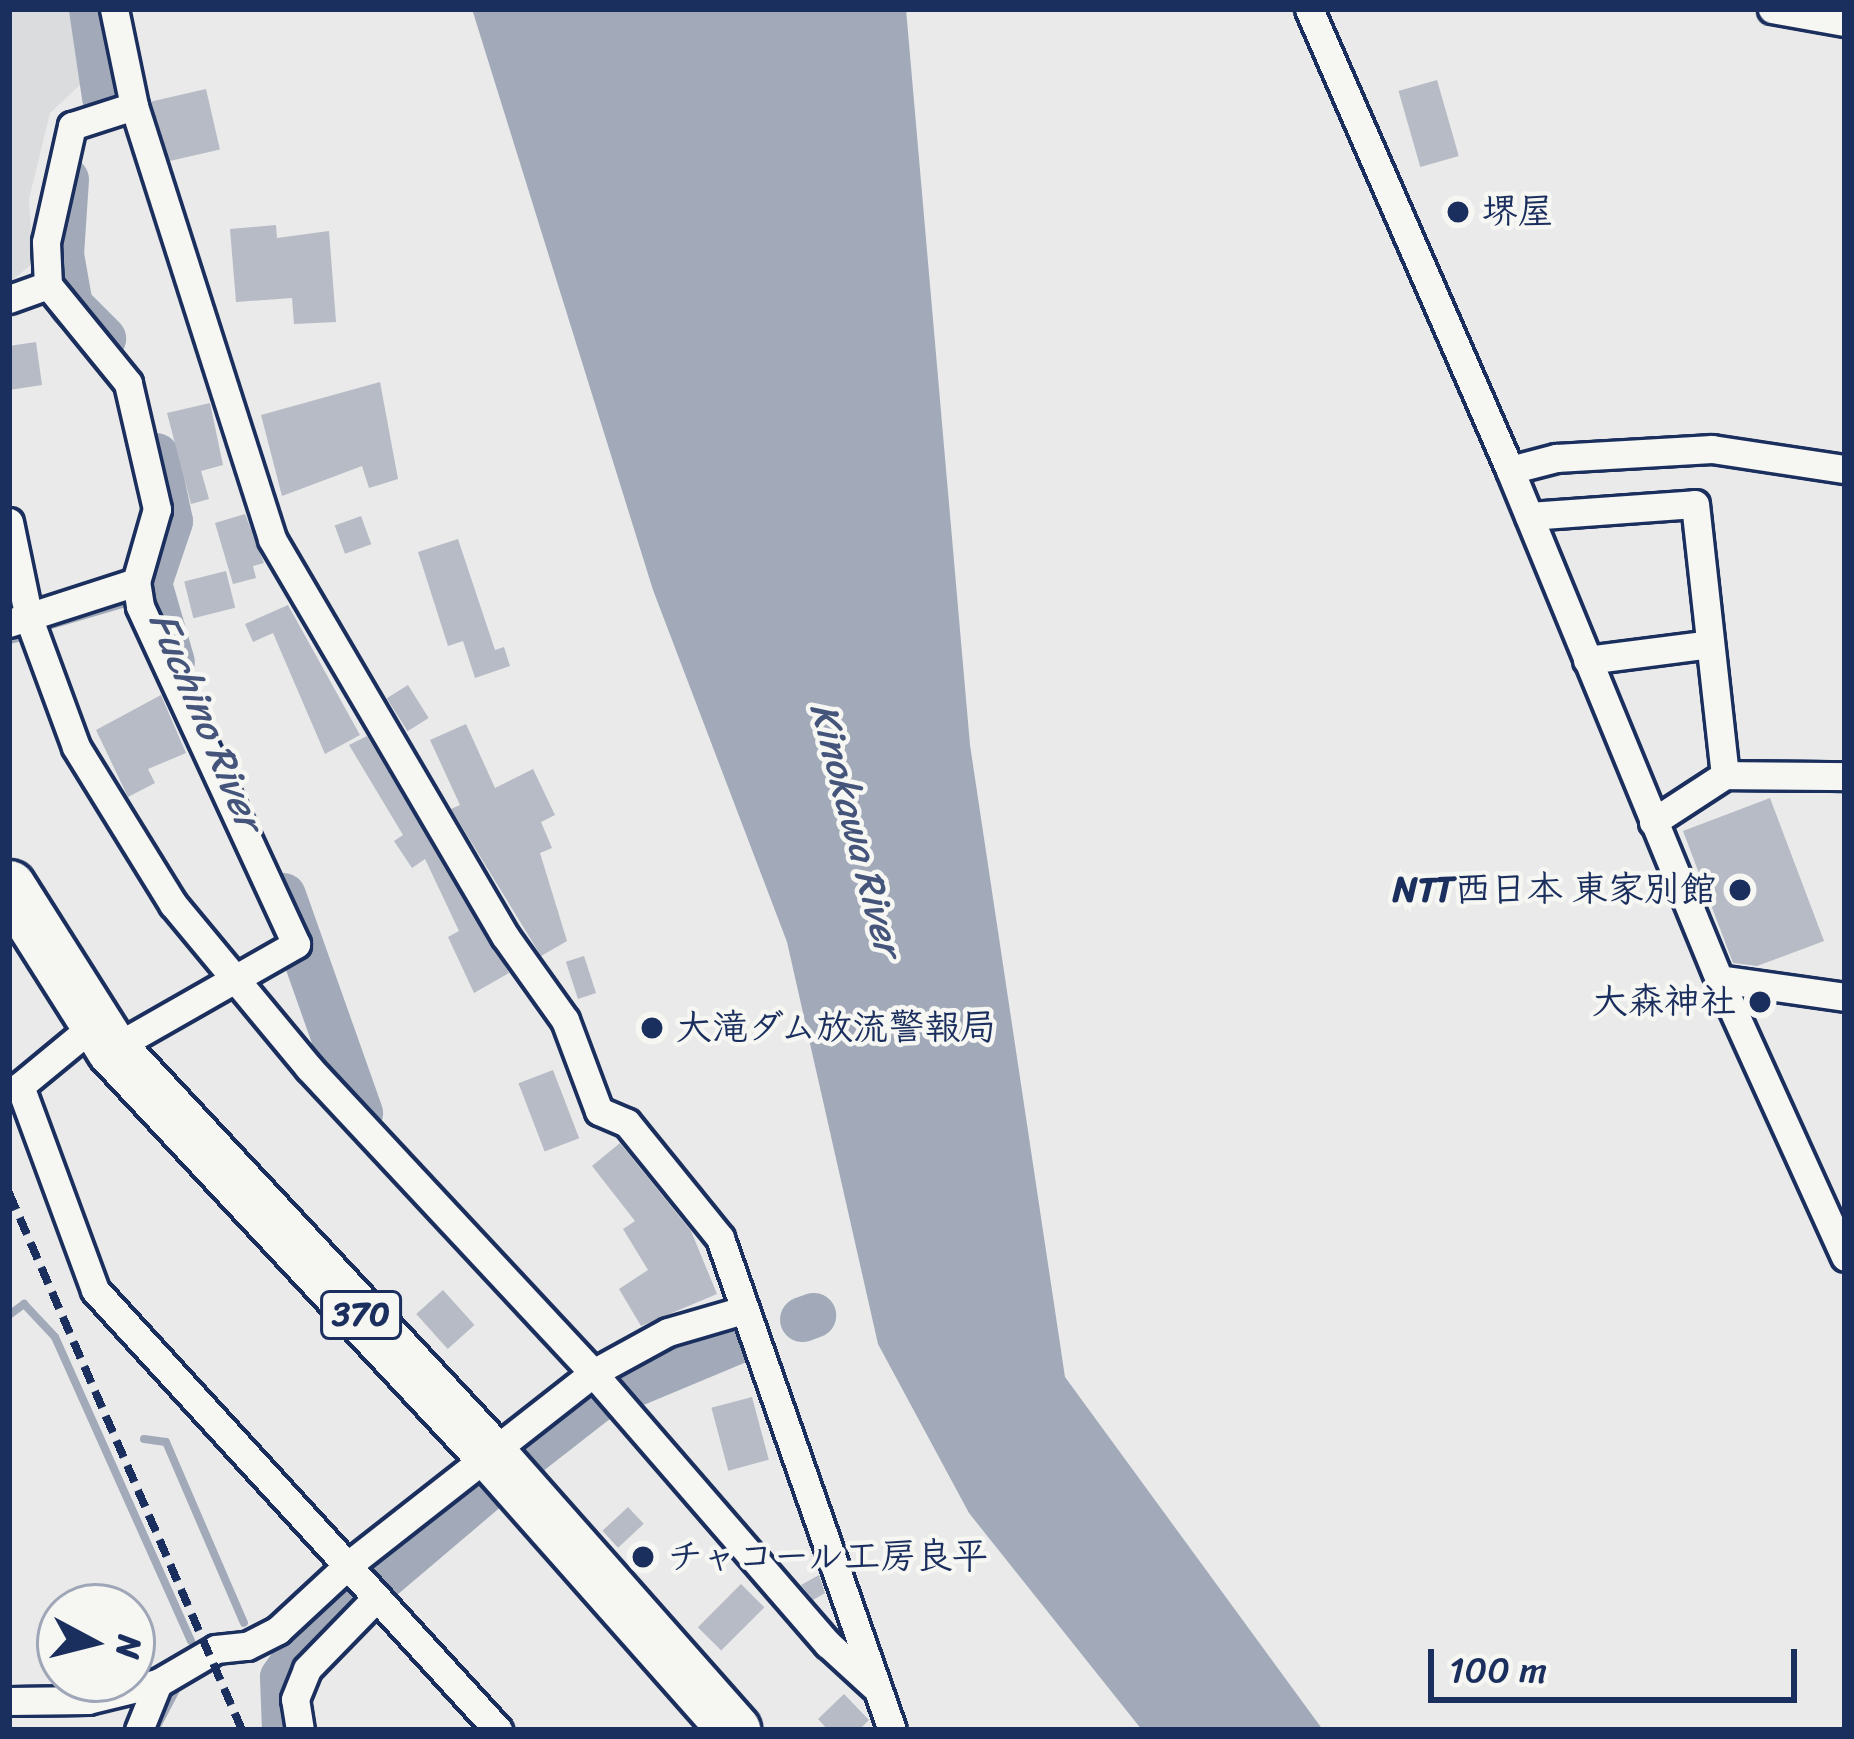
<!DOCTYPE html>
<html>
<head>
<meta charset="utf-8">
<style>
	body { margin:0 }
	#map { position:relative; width:1854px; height:1739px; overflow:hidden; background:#e9eae9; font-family:Sriracha,"Klee One",sans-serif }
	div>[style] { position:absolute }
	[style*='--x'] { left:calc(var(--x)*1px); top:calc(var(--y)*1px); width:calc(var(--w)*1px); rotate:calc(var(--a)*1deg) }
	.built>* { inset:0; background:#dadcde }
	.water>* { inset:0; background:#a2aaba }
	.stream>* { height:8px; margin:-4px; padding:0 4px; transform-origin:4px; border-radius:4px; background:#a2aaba }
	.river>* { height:45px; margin:-22.5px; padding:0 22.5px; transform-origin:22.5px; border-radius:22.5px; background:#a2aaba }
	.building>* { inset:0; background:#b6bbc6; transform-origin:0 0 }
	.roads { filter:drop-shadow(3px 0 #1b2f5e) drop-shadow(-3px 0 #1b2f5e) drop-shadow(0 3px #1b2f5e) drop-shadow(0 -3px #1b2f5e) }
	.street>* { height:27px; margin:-13.5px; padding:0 13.5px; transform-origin:13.5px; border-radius:13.5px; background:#f6f6f2 }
	.highway>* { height:51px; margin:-25.5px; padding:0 25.5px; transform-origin:25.5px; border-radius:25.5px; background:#f6f6f2 }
	.rail>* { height:8px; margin-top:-4px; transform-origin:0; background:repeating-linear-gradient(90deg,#1b2f5e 0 18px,transparent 0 27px) }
	.dots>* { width:33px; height:33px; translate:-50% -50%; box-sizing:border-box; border:6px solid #f6f6f2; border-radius:50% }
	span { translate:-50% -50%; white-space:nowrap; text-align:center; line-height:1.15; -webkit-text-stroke:9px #f6f6f2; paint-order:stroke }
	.shield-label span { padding:3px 9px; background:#f6f6f2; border:3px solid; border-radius:9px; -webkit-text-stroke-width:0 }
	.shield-label { font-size:33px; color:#1b2f5e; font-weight:700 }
	.poi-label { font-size:36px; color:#1b2f5e; font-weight:700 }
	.left { translate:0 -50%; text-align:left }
	.right { translate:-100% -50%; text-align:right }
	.water-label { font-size:39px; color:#44547a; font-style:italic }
	.frame { position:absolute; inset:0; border:12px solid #1b2f5e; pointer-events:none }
	.north { position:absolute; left:36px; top:1583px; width:120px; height:120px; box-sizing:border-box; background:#f6f6f2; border:3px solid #9ea6b7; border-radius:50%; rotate:97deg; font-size:33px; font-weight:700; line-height:48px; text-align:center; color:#1b2f5e }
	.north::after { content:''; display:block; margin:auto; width:42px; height:54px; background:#1b2f5e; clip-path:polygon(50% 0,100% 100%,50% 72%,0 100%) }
	.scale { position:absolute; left:1428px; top:1649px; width:369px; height:54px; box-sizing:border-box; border:6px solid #1b2f5e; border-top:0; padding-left:15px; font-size:36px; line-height:42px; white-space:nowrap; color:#1b2f5e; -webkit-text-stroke:9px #f6f6f2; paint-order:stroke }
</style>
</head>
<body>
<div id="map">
	<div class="built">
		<div style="clip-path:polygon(9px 9px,75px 9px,80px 85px,50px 113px,29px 199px,33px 263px,9px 283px)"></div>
	</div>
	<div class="water">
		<div style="clip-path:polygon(472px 9px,906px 9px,970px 745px,1065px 1377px,1323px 1730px,1142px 1730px,969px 1513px,878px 1344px,787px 942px,653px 590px)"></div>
	</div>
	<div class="stream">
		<div style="--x:48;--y:626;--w:84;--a:-16.5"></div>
		<div style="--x:9;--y:640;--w:13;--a:-13"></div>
		<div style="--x:9;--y:1315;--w:19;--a:-36"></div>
		<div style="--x:24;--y:1304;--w:45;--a:46.8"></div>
		<div style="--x:55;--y:1337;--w:333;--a:65.9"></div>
		<div style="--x:144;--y:1439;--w:22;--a:8"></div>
		<div style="--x:166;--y:1442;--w:197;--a:66.7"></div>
		<div style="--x:155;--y:1730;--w:52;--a:-62.4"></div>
	</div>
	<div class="river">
		<div style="--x:91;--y:9;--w:89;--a:81.6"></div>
		<div style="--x:66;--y:179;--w:75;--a:93.8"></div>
		<div style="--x:61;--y:254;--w:52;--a:80"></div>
		<div style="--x:70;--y:305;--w:47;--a:45"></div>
		<div style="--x:156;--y:455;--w:67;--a:78"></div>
		<div style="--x:170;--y:521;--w:65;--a:108.7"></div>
		<div style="--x:149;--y:583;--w:82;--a:73.8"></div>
		<div style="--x:283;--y:895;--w:231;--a:70.5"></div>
		<div style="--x:802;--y:1319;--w:12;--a:-20"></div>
		<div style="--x:526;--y:1455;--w:91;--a:-37.9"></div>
		<div style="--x:598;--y:1399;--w:153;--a:-22.7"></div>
		<div style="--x:284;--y:1730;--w:53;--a:-92.2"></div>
		<div style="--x:282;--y:1677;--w:45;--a:-54.9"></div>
		<div style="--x:308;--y:1640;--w:232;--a:-40.3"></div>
	</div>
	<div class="building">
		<div style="left:1437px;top:80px;width:79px;height:40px;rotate:74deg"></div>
		<div style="left:206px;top:89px;width:62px;height:56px;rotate:77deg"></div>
		<div style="clip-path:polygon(276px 225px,277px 238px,329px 231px,336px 322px,294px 324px,292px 298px,236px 302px,230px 229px)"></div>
		<div style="clip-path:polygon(36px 342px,42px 385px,9px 390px,9px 346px)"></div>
		<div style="clip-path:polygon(380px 382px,398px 479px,369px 488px,362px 466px,282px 496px,261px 415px)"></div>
		<div style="clip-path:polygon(210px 403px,223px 465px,201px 471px,209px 499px,191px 504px,167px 413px)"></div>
		<div style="clip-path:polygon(245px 514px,264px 563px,253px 566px,256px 578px,233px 584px,215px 523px)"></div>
		<div style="left:361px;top:516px;width:30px;height:28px;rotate:70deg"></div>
		<div style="clip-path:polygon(458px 539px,495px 650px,504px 647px,510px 666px,475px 678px,463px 641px,448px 646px,418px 552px)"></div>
		<div style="left:226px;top:571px;width:38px;height:43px;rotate:76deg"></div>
		<div style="clip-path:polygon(288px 605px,360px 735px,325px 754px,273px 633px,253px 642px,245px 624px)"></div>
		<div style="left:408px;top:685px;width:39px;height:25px;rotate:58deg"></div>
		<div style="clip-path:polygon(161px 695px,186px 753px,148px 769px,155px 783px,128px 797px,96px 730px)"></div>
		<div style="clip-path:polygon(466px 724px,495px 788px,533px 769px,555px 815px,541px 822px,552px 848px,540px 853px,567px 941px,541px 956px,451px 809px,460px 805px,430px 740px)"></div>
		<div style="clip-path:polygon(367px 736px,509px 973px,474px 993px,448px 937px,459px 931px,425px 859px,412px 868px,394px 841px,403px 835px,349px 745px)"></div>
		<div style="clip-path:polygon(1770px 798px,1824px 941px,1757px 966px,1733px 963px,1683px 831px)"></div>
		<div style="left:584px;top:956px;width:39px;height:19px;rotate:72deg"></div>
		<div style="left:553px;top:1070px;width:73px;height:37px;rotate:69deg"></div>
		<div style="clip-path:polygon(620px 1143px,691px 1231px,717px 1294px,641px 1326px,619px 1289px,648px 1270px,623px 1229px,635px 1221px,592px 1166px)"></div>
		<div style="left:443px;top:1290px;width:47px;height:36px;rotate:48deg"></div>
		<div style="left:752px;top:1397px;width:65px;height:42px;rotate:75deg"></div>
		<div style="left:628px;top:1507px;width:23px;height:35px;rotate:47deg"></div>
		<div style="clip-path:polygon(819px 1575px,825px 1593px,813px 1600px,801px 1585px)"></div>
		<div style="left:741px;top:1584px;width:33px;height:61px;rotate:45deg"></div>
		<div style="clip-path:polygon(844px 1694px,869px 1720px,859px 1730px,828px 1730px,818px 1719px)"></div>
	</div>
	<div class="roads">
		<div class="street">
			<div style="--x:114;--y:9;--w:99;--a:78.3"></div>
			<div style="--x:134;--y:106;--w:454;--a:72.3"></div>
			<div style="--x:272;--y:539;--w:460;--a:59.6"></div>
			<div style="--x:505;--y:936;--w:103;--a:54.5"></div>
			<div style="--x:565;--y:1020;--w:97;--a:69.5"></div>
			<div style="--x:599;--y:1111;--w:30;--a:23"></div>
			<div style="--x:627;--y:1123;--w:148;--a:51"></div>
			<div style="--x:720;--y:1238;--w:521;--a:70.73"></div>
			<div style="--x:1309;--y:9;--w:503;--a:66.44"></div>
			<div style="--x:1510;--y:470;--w:550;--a:67.68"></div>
			<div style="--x:1719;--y:979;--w:305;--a:65.6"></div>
			<div style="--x:1772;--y:9;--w:74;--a:10.1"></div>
			<div style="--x:9;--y:299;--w:41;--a:-19.7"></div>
			<div style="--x:1510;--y:470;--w:48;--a:-14.6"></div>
			<div style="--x:1556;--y:458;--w:156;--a:-3.3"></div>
			<div style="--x:1712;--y:449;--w:134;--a:8.6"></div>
			<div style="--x:1529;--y:516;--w:166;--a:-4.1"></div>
			<div style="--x:1695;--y:504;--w:273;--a:83.7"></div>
			<div style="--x:1725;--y:775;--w:86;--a:146.9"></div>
			<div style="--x:9;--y:522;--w:99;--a:78.3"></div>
			<div style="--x:29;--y:619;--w:136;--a:69.8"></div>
			<div style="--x:76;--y:747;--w:185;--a:58.3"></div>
			<div style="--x:173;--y:904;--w:213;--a:50.3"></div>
			<div style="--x:309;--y:1068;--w:417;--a:47"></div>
			<div style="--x:593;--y:1373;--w:359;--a:49.1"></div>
			<div style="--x:828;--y:1644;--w:62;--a:42.4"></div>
			<div style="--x:9;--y:623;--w:133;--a:-17.9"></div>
			<div style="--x:1587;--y:660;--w:124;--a:-7.4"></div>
			<div style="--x:1725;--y:775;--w:120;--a:0.5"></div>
			<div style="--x:1719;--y:979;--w:127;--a:8.1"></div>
			<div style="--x:94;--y:1025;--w:96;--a:140.5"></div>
			<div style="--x:20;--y:1086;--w:217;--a:69.8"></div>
			<div style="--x:95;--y:1290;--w:597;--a:47.51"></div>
			<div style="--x:112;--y:1049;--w:212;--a:-29.7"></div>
			<div style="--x:296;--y:944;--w:372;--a:-114.8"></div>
			<div style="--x:140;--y:606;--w:24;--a:-99"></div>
			<div style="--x:136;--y:582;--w:76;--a:-74"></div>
			<div style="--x:157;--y:509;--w:129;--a:-103"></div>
			<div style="--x:128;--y:383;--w:127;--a:-129.2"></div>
			<div style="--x:48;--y:285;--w:43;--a:-92.7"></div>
			<div style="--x:46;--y:242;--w:119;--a:-77.4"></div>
			<div style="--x:72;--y:126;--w:65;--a:-17.9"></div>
			<div style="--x:9;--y:1701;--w:79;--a:-0.7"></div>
			<div style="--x:88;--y:1700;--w:72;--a:-13.7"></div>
			<div style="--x:158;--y:1683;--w:67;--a:-30.4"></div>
			<div style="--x:216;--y:1649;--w:31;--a:-6"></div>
			<div style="--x:247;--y:1646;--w:35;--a:-27"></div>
			<div style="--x:278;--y:1630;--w:94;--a:-42.8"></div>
			<div style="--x:347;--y:1566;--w:313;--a:-38.1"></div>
			<div style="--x:593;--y:1373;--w:85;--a:-28.7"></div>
			<div style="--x:668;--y:1332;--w:78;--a:-16.3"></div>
			<div style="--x:139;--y:1730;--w:51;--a:-68"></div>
			<div style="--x:300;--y:1730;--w:31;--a:-99"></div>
			<div style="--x:295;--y:1699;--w:32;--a:-68"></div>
			<div style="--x:307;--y:1669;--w:98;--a:-45.8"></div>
		</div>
		<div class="highway">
			<div style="--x:9;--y:886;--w:193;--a:57.7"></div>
			<div style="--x:112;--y:1049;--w:557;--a:46.96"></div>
			<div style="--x:492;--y:1456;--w:366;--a:48.5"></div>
		</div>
	</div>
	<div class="rail">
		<div style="--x:9;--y:1193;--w:585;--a:66.54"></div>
	</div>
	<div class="dots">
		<div style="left:1458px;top:212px;background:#1b2f5e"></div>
		<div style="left:1740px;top:890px;background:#1b2f5e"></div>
		<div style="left:1760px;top:1002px;background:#1b2f5e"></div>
		<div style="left:652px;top:1028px;background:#1b2f5e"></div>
		<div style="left:643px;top:1557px;background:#1b2f5e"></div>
	</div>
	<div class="shield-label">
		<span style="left:361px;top:1315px">370</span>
	</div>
	<div class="poi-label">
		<span class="left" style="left:1482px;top:212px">堺屋</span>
		<span class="right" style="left:1716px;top:890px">NTT西日本 東家別館</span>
		<span class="right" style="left:1736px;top:1002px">大森神社</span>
		<span class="left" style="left:676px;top:1028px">大滝ダム放流警報局</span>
		<span class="left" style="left:667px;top:1557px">チャコール工房良平</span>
	</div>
	<div class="water-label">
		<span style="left:206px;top:721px;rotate:67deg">Fuchino River</span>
		<span style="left:856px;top:829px;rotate:75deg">Kinokawa River</span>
	</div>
	<div class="frame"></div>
	<div class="north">N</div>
	<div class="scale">100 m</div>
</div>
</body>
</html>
